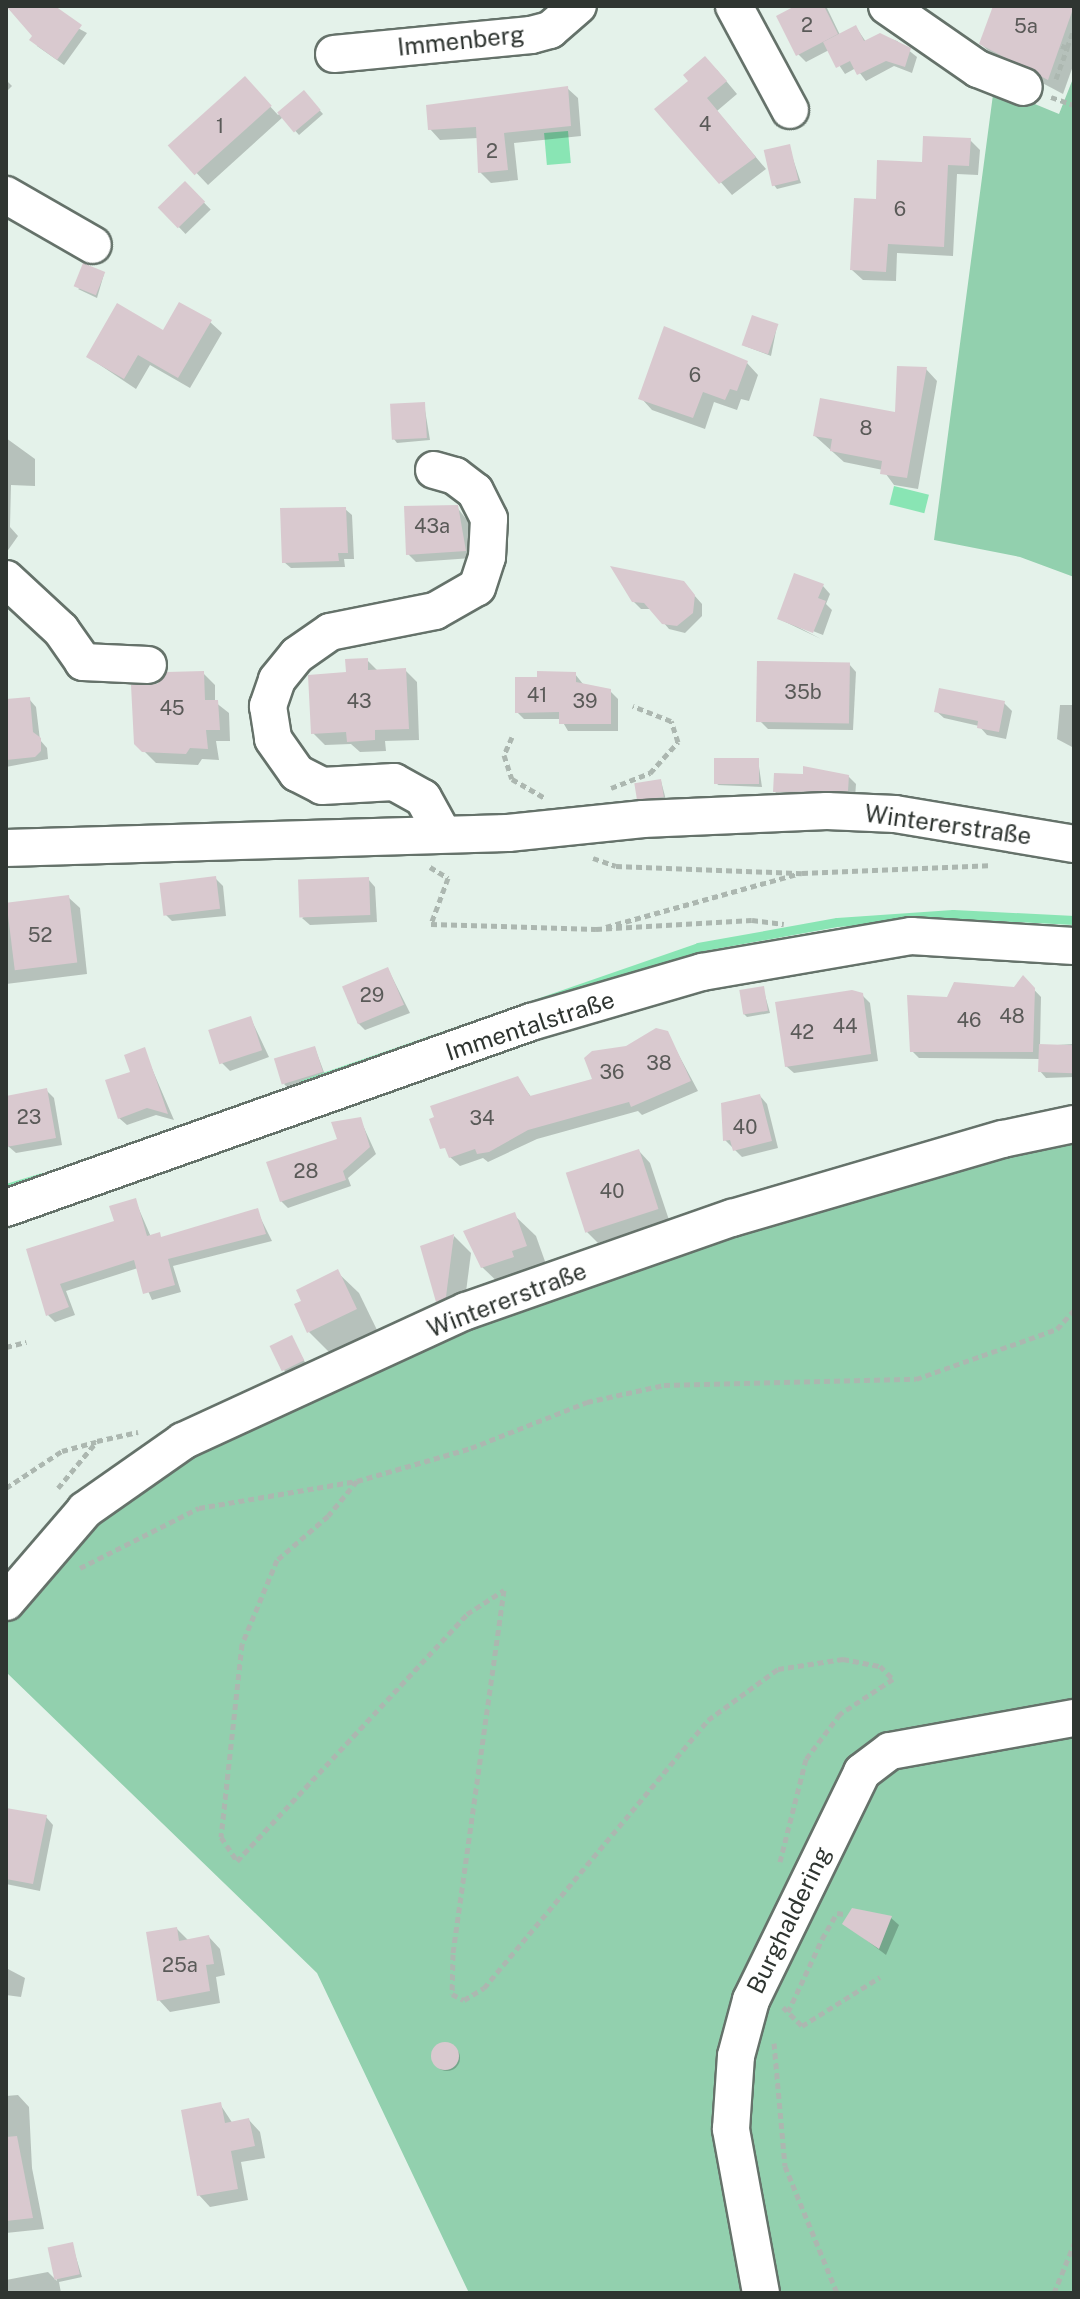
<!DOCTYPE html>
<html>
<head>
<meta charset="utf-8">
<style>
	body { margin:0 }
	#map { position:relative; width:1080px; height:2299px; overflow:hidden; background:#e4f2ea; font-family:"Public Sans",sans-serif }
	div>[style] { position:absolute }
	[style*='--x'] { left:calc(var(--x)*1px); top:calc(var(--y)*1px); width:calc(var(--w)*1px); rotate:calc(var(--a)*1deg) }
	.green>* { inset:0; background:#92d0ae }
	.water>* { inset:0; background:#89e5b4; transform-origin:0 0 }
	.shadow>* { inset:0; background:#0003; transform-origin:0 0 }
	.round { border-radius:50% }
	.stream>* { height:9px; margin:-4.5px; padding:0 4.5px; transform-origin:4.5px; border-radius:4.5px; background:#89e5b4 }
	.building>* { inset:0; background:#d9c9cf; transform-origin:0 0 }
	.path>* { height:5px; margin-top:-2.5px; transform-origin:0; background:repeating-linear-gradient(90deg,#acb7b0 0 6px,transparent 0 10px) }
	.roads { filter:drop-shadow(2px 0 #65726a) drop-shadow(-2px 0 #65726a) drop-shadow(0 2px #65726a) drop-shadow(0 -2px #65726a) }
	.minor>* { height:36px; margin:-18px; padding:0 18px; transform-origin:18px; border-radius:18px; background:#fff }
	span { translate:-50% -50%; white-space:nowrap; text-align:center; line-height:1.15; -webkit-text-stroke:8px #fff; paint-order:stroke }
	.number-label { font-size:20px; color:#5a5a58 }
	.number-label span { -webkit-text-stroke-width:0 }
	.street-label { font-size:24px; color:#2f3531 }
	.frame { position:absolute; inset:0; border:8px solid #2f3531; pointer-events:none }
</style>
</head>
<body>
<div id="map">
	<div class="green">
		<div style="clip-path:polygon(1074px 76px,1074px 577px,1020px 557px,934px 540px,994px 87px,1059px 114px)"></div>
		<div style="clip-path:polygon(1074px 1115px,1074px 2293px,469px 2293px,317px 1973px,6px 1672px,6px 1591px,81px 1507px,467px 1308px)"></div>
	</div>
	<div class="water">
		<div style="left:568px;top:131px;width:32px;height:24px;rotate:85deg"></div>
		<div style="left:894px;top:486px;width:36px;height:19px;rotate:14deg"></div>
	</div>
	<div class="shadow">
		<div style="clip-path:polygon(6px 6px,37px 6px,87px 33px,64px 65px,37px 46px,35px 36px)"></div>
		<div style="clip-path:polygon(799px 6px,826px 6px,840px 35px,856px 27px,866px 42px,880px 35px,897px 41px,917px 57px,912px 73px,894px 66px,866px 81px,856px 68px,845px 74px,829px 50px,806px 62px,798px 54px)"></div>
		<div style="clip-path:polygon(995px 6px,1062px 6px,1074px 11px,1074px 63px,1063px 94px,997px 59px,981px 44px)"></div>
		<div style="clip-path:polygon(717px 70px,737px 94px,717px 111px,766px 169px,732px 195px,657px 109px)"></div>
		<div style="clip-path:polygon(6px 80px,12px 86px,6px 92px)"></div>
		<div style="clip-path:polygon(567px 88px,578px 98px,581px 136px,514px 143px,518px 180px,491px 183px,480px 172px,478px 138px,440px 140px,430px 129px)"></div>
		<div style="clip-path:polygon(256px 91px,278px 115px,304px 93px,323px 114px,299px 135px,283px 117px,208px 185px,171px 146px)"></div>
		<div style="clip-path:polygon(970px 140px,980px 150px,978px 175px,957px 174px,953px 256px,897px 253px,896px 281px,863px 280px,852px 270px,878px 201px,923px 164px)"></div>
		<div style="clip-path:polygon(789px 147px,801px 183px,777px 189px,774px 185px)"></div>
		<div style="left:185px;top:183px;width:37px;height:35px;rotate:46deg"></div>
		<div style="clip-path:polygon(104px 274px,97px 298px,78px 289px)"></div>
		<div style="clip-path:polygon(210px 322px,222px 333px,190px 388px,150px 365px,136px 389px,88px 357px)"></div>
		<div style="clip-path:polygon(777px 326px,771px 356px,745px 346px)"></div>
		<div style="clip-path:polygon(747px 363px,758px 375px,749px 401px,741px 399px,737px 410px,714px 402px,705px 429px,652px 410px,641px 398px)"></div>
		<div style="clip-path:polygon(926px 369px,937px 381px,918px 489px,894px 485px,883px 470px,844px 462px,815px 436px,896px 415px)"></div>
		<div style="clip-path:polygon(424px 404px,430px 440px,397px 443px,394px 439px)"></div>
		<div style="clip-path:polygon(6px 438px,35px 459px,35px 486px,11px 485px,10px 527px,18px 536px,6px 553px)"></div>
		<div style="clip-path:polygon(456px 506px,470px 524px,472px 558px,416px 562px,408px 554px)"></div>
		<div style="clip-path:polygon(345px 509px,352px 515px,354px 559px,344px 559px,345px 567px,291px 568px,284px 562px)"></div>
		<div style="clip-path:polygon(686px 586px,702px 604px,702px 616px,685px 633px,669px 629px,652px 609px,641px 609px,633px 601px)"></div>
		<div style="clip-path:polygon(823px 586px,830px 594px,826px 604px,832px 610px,823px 635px,785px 620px,821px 639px,779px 619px)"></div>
		<div style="clip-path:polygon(367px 660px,379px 672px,405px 670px,417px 682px,419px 740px,385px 741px,386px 751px,360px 752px,351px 744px,325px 745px,313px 733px,348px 674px)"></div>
		<div style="clip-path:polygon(849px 664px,856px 672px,853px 730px,768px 729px,760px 721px)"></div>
		<div style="clip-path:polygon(203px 673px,215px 685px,215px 702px,229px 713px,230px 741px,216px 741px,219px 760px,202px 759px,198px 765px,156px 763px,136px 743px,158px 686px)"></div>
		<div style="clip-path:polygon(575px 674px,583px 684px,610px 691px,618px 699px,618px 731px,568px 731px,561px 719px,524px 719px,517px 712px)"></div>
		<div style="clip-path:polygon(29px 699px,36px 707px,40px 740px,47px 748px,48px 759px,6px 767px,6px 701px)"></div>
		<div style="clip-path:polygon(1004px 703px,1012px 711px,1006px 739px,987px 735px,979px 726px,944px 718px,936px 711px)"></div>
		<div style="clip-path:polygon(1060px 705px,1074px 705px,1074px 748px,1057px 739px)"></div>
		<div style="clip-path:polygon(758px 760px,762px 787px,717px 785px)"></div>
		<div style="clip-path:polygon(805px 768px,848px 776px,856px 784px,855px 798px,783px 799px,775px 792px,805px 776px)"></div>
		<div style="clip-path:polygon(661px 781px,666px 800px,638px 798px)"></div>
		<div style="clip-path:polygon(216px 879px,223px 886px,226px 916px,172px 921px,165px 914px)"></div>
		<div style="clip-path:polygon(368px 879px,375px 887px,377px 922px,310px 925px,302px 918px)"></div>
		<div style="clip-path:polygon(68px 897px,80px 908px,87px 974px,6px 984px,6px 904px)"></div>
		<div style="clip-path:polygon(388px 969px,410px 1013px,365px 1030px,357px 1022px)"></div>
		<div style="clip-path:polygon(1023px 978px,1041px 997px,1040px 1046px,1074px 1044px,1074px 1077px,1046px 1078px,1040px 1071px,1040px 1059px,919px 1058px,912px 1051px,949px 999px,1014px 989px)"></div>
		<div style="clip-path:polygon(763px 988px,770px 1013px,747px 1017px,744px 1014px)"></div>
		<div style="clip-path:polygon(862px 995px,870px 1003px,878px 1061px,794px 1073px,786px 1066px)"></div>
		<div style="clip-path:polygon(251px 1019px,269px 1057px,230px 1071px,222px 1063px)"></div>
		<div style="clip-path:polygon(667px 1033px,698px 1091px,642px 1115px,638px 1111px,537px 1139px,488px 1162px,483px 1158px,460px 1166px,450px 1157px,517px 1078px,532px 1098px,595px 1080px,627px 1048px)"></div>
		<div style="clip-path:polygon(315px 1048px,325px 1075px,287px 1087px,284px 1084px)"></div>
		<div style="clip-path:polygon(144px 1050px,174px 1120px,156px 1115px,127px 1125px,119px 1118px)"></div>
		<div style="clip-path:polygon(47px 1091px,54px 1098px,62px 1145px,16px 1153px,8px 1146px,6px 1098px)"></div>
		<div style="clip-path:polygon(760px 1096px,767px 1104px,778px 1148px,742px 1157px,725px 1140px)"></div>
		<div style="clip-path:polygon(360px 1119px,376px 1154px,348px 1178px,351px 1186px,288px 1208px,281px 1201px)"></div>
		<div style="clip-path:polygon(639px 1151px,650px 1163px,669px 1220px,598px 1243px,587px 1232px)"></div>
		<div style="clip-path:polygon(135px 1200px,151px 1237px,163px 1239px,257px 1211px,272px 1241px,173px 1266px,181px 1292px,152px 1300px,138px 1268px,66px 1291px,75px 1315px,55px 1322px,48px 1315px,29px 1251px,116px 1223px)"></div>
		<div style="clip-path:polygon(514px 1215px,536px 1236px,547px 1267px,504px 1288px,482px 1267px)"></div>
		<div style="clip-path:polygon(454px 1236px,471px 1253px,463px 1315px,455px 1318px,438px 1301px)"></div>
		<div style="clip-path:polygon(337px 1272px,359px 1293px,377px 1330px,330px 1353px,309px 1332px)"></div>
		<div style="left:292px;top:1338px;width:30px;height:22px;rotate:62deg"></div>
		<div style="clip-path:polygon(6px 1810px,46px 1817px,53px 1825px,40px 1891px,6px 1884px)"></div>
		<div style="clip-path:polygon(853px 1910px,891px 1918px,899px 1925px,886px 1955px,845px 1924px)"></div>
		<div style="clip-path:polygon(177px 1929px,189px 1941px,209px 1937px,220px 1949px,225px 1975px,216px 1977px,220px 2003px,170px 2012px,159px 2000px)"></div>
		<div style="clip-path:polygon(6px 1968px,25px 1978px,21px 1997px,6px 1995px)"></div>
		<div class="round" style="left:434px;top:2045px;width:26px;height:26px"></div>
		<div style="clip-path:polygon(18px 2095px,29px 2107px,32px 2168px,44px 2229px,6px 2233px,6px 2096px)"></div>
		<div style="clip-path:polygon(220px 2104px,233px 2124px,249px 2120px,260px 2132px,265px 2158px,241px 2162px,248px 2200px,210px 2207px,199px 2195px)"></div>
		<div style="clip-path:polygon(72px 2244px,82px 2277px,59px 2282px,61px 2293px,6px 2293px,6px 2280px,48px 2272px,57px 2281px,50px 2249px)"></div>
	</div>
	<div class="stream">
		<div style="--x:303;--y:1084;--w:418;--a:-19.1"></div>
		<div style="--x:698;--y:947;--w:141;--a:-10.2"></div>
		<div style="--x:837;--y:922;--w:116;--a:-3.9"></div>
		<div style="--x:953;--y:914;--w:121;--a:2.8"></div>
		<div style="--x:6;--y:1188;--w:37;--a:-17"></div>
	</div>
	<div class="building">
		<div style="clip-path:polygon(6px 6px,55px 6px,82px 25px,57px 60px,29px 40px,32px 36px)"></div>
		<div style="clip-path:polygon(795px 6px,824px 6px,838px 34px,796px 56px,776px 16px)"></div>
		<div style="clip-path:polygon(993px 6px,1074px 6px,1048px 80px,979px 44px)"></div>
		<div style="clip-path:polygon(856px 25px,864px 41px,880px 33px,911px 48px,905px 67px,886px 61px,857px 75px,850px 61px,836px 68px,823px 42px)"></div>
		<div style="clip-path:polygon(705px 56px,727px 81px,707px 98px,756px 157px,719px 184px,654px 109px,688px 81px,683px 75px)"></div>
		<div style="left:245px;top:76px;width:40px;height:104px;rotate:48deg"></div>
		<div style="clip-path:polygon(568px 86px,571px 126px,504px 133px,508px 170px,478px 173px,476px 127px,428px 130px,426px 105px)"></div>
		<div style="left:304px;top:90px;width:26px;height:35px;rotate:50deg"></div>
		<div style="clip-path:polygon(923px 136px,971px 138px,969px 166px,948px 165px,944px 247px,888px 244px,886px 272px,850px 270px,854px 198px,876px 199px,877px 160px,922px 162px)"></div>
		<div style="left:790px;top:144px;width:37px;height:27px;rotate:77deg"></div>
		<div style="left:185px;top:181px;width:29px;height:38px;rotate:46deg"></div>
		<div style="left:83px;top:263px;width:24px;height:25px;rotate:22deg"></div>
		<div style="clip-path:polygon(179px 302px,212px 320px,178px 378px,138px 355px,124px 379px,86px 357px,117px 303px,163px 330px)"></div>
		<div style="left:752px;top:315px;width:28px;height:32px;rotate:19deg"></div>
		<div style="clip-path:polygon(664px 326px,748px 361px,737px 391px,730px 389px,725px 400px,703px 392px,693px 418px,638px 399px)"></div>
		<div style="clip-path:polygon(897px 366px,927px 367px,907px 478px,880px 474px,882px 461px,830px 451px,832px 439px,813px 436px,820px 398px,895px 412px)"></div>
		<div style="left:425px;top:402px;width:36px;height:35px;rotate:87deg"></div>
		<div style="clip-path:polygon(458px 505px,466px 551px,406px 555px,404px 506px)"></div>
		<div style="clip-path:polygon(346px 507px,348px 553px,338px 553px,339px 561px,282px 563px,280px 508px)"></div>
		<div style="clip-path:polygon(610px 566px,684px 581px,695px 595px,693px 613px,677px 626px,662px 624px,644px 603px,632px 602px)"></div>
		<div style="clip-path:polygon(794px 573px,824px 584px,818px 598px,826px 601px,813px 633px,777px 619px)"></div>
		<div style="clip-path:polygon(368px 658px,368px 670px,406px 668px,409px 729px,375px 730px,375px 740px,347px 742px,346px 732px,311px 734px,308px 675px,346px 672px,345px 659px)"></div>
		<div style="left:757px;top:661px;width:93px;height:61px;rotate:1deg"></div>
		<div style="clip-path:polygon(204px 671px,205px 700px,218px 700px,220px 730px,206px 730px,208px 749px,190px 748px,186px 754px,142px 752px,134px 744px,131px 685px,157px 684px,167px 672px)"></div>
		<div style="clip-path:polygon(537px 671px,576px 672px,576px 682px,611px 689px,611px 724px,559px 724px,559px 712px,515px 713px,515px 677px,537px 677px)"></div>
		<div style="clip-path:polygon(939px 688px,1005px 701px,999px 732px,977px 728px,978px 721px,934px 712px)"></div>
		<div style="clip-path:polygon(30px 697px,33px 732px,41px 738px,41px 751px,35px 757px,6px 760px,6px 699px)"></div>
		<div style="left:759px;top:758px;width:26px;height:45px;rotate:90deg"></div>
		<div style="clip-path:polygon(803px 766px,849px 775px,848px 791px,773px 792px,774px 773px,803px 774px)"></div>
		<div style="left:661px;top:779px;width:18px;height:27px;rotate:81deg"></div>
		<div style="left:216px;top:876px;width:33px;height:57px;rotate:83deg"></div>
		<div style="left:369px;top:877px;width:38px;height:71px;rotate:88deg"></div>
		<div style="left:69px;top:895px;width:68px;height:63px;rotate:83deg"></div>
		<div style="left:388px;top:967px;width:41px;height:50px;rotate:67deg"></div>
		<div style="clip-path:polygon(1023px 975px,1035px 988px,1033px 1052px,910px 1052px,907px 995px,947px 997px,954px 982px,1014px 987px)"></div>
		<div style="left:764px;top:986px;width:25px;height:25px;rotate:81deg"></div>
		<div style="clip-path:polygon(852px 990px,863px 993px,871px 1054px,785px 1067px,775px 1002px)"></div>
		<div style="left:251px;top:1016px;width:36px;height:45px;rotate:72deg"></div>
		<div style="clip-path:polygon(656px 1028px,668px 1031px,691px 1081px,631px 1107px,629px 1102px,528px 1130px,489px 1152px,477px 1154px,475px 1149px,449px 1158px,445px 1148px,440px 1149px,429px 1119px,434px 1117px,430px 1106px,518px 1076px,530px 1096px,592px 1079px,584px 1058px,592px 1051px,626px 1046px)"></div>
		<div style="left:1039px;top:1044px;width:35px;height:28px;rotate:2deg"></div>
		<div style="left:315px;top:1046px;width:27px;height:43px;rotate:73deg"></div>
		<div style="clip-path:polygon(145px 1047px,168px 1114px,147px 1108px,118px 1119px,105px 1080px,130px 1072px,124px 1055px)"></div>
		<div style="clip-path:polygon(47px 1088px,56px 1138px,6px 1147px,6px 1096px)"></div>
		<div style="clip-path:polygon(760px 1094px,772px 1141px,733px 1151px,730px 1140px,723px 1141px,721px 1103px)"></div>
		<div style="clip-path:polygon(361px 1117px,370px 1147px,343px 1171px,346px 1180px,280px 1202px,266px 1162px,337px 1139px,331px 1122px)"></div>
		<div style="left:639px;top:1149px;width:63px;height:77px;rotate:72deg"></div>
		<div style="clip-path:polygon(136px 1198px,147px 1236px,160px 1232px,161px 1237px,258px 1208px,266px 1234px,168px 1259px,175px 1285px,143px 1294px,134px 1260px,60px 1284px,69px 1307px,46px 1316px,26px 1249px,114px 1221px,109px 1206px)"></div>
		<div style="clip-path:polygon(515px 1212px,527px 1246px,512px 1251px,514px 1257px,481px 1268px,463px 1231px)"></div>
		<div style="clip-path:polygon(454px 1234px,446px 1297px,436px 1302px,420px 1246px)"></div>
		<div style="clip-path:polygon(338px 1269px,357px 1309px,307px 1333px,294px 1304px,301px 1301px,296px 1290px)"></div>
		<div style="left:292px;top:1335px;width:28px;height:25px;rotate:64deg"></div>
		<div style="clip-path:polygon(6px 1808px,47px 1815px,33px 1884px,6px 1879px)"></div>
		<div style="clip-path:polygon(852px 1908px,892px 1916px,879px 1949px,842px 1924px)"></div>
		<div style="clip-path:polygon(177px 1927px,179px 1941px,209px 1935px,214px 1964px,206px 1965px,210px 1991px,157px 2001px,146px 1932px)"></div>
		<div class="round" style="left:431px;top:2042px;width:28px;height:28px"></div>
		<div style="clip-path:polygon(221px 2102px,225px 2123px,249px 2118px,255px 2146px,231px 2151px,238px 2189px,197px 2196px,181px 2110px)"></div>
		<div style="clip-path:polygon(17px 2136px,33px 2218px,6px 2221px,6px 2137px)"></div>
		<div style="left:73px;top:2242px;width:33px;height:26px;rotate:78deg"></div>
	</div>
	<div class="path">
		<div style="--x:1067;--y:48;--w:20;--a:-70"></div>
		<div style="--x:1056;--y:79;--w:33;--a:-70"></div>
		<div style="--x:1067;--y:48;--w:8;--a:-157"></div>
		<div style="--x:1051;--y:97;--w:24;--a:19"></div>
		<div style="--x:512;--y:737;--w:20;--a:114"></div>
		<div style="--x:504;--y:755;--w:25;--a:72"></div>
		<div style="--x:512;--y:779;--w:38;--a:30"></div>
		<div style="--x:611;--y:788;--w:42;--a:-21"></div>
		<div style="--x:650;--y:773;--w:42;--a:-47.9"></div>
		<div style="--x:678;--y:742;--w:22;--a:-108"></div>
		<div style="--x:671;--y:721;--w:41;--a:-158.5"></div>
		<div style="--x:593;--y:858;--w:24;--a:19"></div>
		<div style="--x:616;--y:866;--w:186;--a:2.2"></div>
		<div style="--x:802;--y:873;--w:187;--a:-2.4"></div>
		<div style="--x:430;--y:867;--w:21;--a:31"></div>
		<div style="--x:448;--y:878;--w:49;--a:110.3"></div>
		<div style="--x:431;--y:924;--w:165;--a:1.7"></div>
		<div style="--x:596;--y:929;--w:156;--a:-3.3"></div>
		<div style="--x:752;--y:920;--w:32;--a:7"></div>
		<div style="--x:606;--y:927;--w:198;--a:-15.5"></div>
		<div style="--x:6;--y:1347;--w:21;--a:-14"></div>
		<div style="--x:357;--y:1481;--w:119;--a:-16.1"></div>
		<div style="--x:471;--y:1448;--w:125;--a:-21.6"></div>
		<div style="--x:587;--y:1402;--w:79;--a:-12.4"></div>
		<div style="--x:664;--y:1385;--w:252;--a:-1.4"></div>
		<div style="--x:916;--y:1379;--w:150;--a:-19.5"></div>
		<div style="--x:1057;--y:1329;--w:25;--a:-48"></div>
		<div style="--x:6;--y:1488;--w:67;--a:-33.5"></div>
		<div style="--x:62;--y:1451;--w:35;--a:-15"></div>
		<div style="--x:58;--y:1488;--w:61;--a:-50.3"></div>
		<div style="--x:97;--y:1441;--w:42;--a:-12.4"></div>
		<div style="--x:80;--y:1568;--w:133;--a:-26.8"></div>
		<div style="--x:199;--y:1508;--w:160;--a:-9.7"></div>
		<div style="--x:357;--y:1481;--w:45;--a:129.6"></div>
		<div style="--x:328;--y:1516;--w:67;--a:139.2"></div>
		<div style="--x:277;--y:1560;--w:91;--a:112.6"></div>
		<div style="--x:242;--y:1644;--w:194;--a:96.2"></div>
		<div style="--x:221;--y:1837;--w:29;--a:56"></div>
		<div style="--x:237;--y:1861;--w:338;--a:-47"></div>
		<div style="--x:467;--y:1614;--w:44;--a:-33"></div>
		<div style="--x:504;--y:1590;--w:368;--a:98"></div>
		<div style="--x:453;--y:1954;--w:40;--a:91.4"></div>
		<div style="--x:452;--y:1994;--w:13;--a:27"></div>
		<div style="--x:464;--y:2000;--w:23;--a:-31"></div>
		<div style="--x:484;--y:1988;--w:349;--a:-50.1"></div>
		<div style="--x:708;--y:1720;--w:87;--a:-36.1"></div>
		<div style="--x:778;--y:1669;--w:66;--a:-8.7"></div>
		<div style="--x:843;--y:1659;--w:38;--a:11"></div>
		<div style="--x:880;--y:1666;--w:18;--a:45"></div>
		<div style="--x:893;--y:1679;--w:64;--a:146.6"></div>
		<div style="--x:840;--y:1714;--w:56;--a:127.1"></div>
		<div style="--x:806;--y:1759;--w:106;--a:104.2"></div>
		<div style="--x:783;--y:2007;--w:27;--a:45"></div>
		<div style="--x:802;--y:2026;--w:92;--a:-32.1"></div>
		<div style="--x:788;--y:2012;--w:81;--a:-65"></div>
		<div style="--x:822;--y:1939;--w:30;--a:-60"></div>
		<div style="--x:837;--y:1913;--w:7;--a:8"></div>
		<div style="--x:774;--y:2043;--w:123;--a:84.9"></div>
		<div style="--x:785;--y:2166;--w:137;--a:67.7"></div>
		<div style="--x:1054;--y:2293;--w:53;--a:-67.8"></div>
	</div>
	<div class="roads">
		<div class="minor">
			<div style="--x:734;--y:6;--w:118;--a:61.7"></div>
			<div style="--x:887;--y:6;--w:111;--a:34.7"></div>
			<div style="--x:978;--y:69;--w:49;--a:21.4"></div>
			<div style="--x:334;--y:54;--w:198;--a:-5.5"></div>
			<div style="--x:531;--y:35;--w:20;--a:-15"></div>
			<div style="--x:550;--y:30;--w:37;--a:-41"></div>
			<div style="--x:6;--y:195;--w:100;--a:29.9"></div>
			<div style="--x:434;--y:470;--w:22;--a:16"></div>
			<div style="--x:455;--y:476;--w:25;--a:37"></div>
			<div style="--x:475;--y:491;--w:31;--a:63"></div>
			<div style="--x:489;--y:519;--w:38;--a:93"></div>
			<div style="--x:487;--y:557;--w:32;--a:108"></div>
			<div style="--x:477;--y:587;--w:48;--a:150.3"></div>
			<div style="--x:435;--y:611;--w:107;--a:168.7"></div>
			<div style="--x:330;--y:632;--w:40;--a:145.1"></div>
			<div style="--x:297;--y:655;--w:32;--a:129"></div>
			<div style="--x:277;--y:680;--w:28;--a:109"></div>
			<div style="--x:268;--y:706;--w:33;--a:81"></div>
			<div style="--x:273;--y:739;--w:42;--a:54.8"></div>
			<div style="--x:297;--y:773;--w:28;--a:27"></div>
			<div style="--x:322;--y:786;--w:72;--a:-3.2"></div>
			<div style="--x:394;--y:782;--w:33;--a:29"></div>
			<div style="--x:423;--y:798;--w:39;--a:61"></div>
			<div style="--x:6;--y:579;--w:75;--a:42.8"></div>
			<div style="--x:61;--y:630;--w:39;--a:55"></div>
			<div style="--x:83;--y:662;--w:65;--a:2.6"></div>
			<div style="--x:6;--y:848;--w:502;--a:-1.71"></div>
			<div style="--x:508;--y:833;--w:136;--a:-5.9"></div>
			<div style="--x:643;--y:819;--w:184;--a:-2.5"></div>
			<div style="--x:827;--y:811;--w:68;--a:2.5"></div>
			<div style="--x:895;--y:814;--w:181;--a:9.5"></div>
			<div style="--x:6;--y:1208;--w:557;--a:-19.51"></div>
			<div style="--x:531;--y:1022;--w:178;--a:-16.3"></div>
			<div style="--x:702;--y:972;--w:212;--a:-9.8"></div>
			<div style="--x:911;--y:936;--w:163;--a:3.5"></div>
			<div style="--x:6;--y:1602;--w:121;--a:-49.3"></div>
			<div style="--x:85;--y:1510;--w:120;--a:-35.1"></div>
			<div style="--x:183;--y:1441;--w:311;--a:-24.7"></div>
			<div style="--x:466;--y:1311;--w:282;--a:-19.3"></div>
			<div style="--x:732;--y:1218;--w:282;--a:-16.3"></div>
			<div style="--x:1003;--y:1139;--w:73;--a:-11.9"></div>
			<div style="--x:761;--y:2293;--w:167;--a:-100.4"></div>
			<div style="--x:731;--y:2129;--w:73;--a:-86.1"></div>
			<div style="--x:736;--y:2056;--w:58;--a:-75"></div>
			<div style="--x:751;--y:2000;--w:254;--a:-64"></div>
			<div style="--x:862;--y:1772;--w:35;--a:-37"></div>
			<div style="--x:890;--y:1751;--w:187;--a:-10.2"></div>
		</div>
	</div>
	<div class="number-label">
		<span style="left:807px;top:25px">2</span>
		<span style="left:1026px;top:26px">5a</span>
		<span style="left:705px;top:124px">4</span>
		<span style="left:220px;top:126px">1</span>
		<span style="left:492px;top:151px">2</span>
		<span style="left:900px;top:209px">6</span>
		<span style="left:695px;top:375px">6</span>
		<span style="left:866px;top:428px">8</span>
		<span style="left:432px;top:526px">43a</span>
		<span style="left:803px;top:692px">35b</span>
		<span style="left:537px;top:695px">41</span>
		<span style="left:359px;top:701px">43</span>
		<span style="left:585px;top:701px">39</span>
		<span style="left:172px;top:708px">45</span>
		<span style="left:40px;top:935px">52</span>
		<span style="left:372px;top:995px">29</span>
		<span style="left:1012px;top:1016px">48</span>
		<span style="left:969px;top:1020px">46</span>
		<span style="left:845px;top:1026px">44</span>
		<span style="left:802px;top:1032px">42</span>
		<span style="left:659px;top:1063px">38</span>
		<span style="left:612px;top:1072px">36</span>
		<span style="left:29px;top:1117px">23</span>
		<span style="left:482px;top:1118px">34</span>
		<span style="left:745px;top:1127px">40</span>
		<span style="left:306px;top:1171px">28</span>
		<span style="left:612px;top:1191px">40</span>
		<span style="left:180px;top:1965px">25a</span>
	</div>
	<div class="street-label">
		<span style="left:461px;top:41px;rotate:-6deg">Immenberg</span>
		<span style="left:948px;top:825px;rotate:8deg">Wintererstraße</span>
		<span style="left:530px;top:1026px;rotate:-18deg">Immentalstraße</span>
		<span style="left:507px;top:1300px;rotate:-21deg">Wintererstraße</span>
		<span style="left:789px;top:1920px;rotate:-64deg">Burghaldering</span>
	</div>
	<div class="frame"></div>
</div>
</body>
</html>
